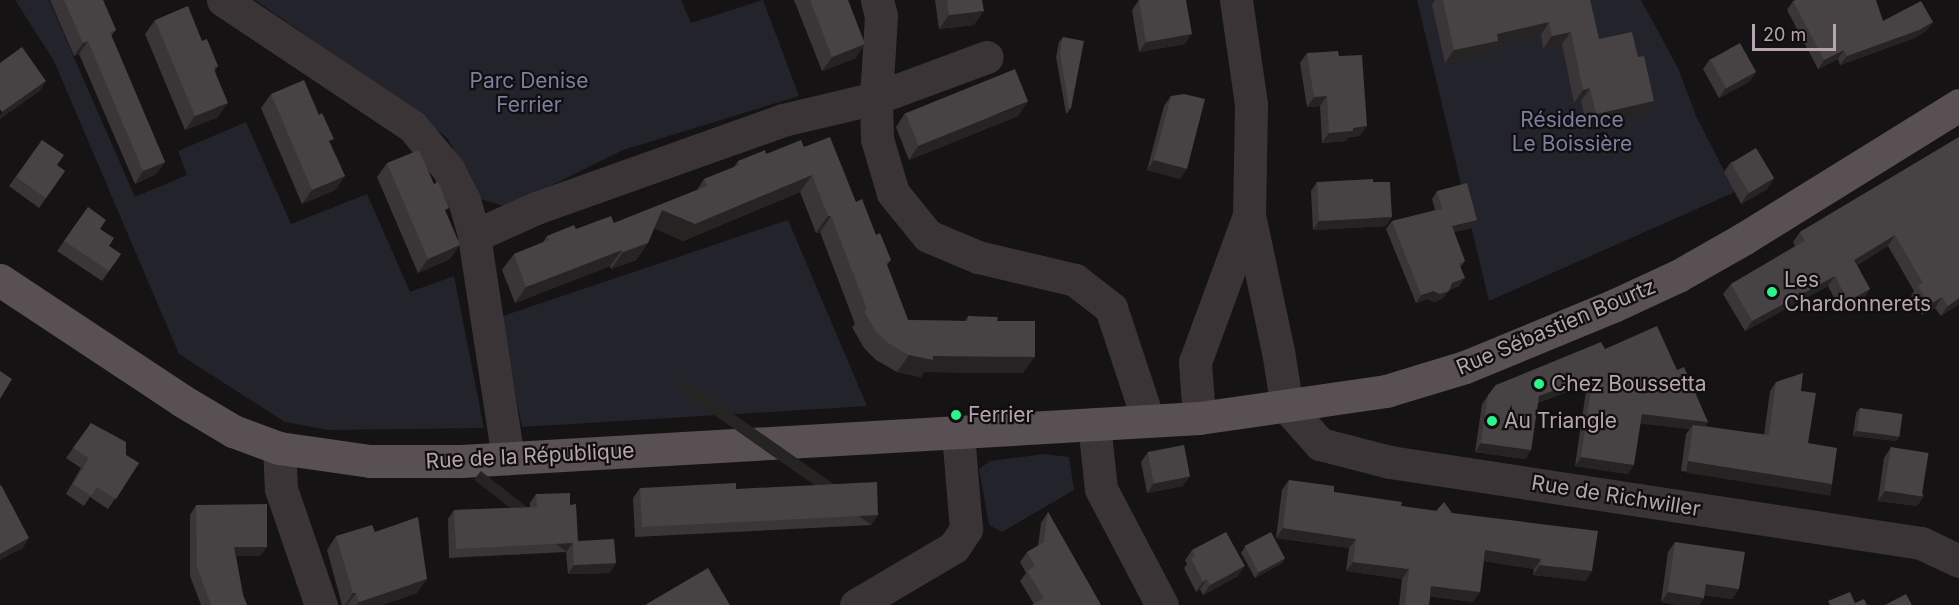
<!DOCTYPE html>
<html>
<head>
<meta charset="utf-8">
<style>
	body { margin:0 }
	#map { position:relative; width:1959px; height:605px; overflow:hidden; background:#151313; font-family:Inter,sans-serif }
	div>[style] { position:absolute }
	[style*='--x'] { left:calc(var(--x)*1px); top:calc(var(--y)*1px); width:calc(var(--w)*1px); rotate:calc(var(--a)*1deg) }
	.green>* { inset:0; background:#23232c }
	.minor>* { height:33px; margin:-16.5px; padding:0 16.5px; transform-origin:16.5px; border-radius:16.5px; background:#3a3436 }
	.major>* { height:33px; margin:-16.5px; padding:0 16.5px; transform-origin:16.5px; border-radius:16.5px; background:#595053 }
	.wall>* { inset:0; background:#3a3637 }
	.shaded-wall>* { inset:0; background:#262323; transform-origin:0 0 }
	.building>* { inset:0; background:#474244; transform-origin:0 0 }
	.dots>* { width:16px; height:16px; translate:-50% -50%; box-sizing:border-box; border:3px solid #100e0e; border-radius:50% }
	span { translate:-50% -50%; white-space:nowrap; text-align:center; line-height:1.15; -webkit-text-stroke:4.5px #100e0e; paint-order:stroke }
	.park-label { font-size:21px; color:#7a7fa1 }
	.poi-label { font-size:21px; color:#b5a4ad }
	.left { translate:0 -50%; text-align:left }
	.street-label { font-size:21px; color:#b5a4ad }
	.scale { position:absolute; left:1752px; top:24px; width:84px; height:27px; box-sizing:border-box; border:3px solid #b5a4ad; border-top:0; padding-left:8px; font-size:18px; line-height:21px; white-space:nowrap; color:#b5a4ad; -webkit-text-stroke:4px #100e0e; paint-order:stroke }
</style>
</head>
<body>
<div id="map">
	<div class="green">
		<div style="clip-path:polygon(15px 0,49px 0,135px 197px,187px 175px,178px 151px,246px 122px,291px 224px,367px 194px,410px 292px,454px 276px,484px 428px,328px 430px,285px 422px,179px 354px,54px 61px)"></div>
		<div style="clip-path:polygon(255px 0,681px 0,691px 23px,763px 0,799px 96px,623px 150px,508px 207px,480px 199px,448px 139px,401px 101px)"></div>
		<div style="clip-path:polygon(1417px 0,1641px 0,1678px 68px,1696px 116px,1735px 192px,1489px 301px)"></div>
		<div style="clip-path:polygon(788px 220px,867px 406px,522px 427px,500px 317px)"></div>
		<div style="clip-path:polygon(1044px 454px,1069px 457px,1074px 490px,1002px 532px,989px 525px,979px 469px,990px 461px)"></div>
	</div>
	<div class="minor">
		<div style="--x:223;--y:0;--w:227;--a:33.7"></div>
		<div style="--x:412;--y:126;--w:56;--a:50.1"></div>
		<div style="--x:448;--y:169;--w:35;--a:63"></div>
		<div style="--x:464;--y:200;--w:37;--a:74"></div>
		<div style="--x:474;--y:236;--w:225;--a:81.3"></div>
		<div style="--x:877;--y:0;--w:16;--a:76"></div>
		<div style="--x:881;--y:16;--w:82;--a:93.5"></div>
		<div style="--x:876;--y:98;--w:41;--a:88.6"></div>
		<div style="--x:877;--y:139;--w:56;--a:73.5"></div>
		<div style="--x:893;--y:193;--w:55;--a:50.9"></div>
		<div style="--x:928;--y:236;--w:54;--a:22.8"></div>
		<div style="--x:978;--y:257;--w:100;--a:13.3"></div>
		<div style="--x:1075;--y:280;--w:46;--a:37.9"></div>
		<div style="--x:1111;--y:308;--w:118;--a:71.7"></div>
		<div style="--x:1236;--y:0;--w:105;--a:81.8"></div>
		<div style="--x:1251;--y:104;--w:111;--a:91"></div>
		<div style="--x:1249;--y:215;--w:139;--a:78"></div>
		<div style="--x:1278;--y:351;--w:57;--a:80.9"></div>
		<div style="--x:1287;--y:407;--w:50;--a:48.3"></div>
		<div style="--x:1320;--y:444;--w:72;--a:14.4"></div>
		<div style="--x:1390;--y:462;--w:537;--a:8.67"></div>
		<div style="--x:1921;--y:543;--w:42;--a:25.3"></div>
		<div style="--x:474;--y:236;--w:68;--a:-24.3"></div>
		<div style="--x:536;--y:208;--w:262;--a:-19.6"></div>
		<div style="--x:783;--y:120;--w:96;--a:-13.3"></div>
		<div style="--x:876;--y:98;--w:118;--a:-20.3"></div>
		<div style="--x:1199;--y:418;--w:56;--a:-94.1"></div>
		<div style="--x:1195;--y:362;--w:157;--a:-69.8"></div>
		<div style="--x:1094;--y:424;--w:65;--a:83.9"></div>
		<div style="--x:1101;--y:489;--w:131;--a:62.3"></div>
		<div style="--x:279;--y:448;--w:41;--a:87.2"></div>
		<div style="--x:281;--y:489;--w:123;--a:71"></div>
		<div style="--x:856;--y:605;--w:114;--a:-30.6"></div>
		<div style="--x:954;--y:547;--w:22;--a:-56"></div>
		<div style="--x:966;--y:529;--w:95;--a:-94.8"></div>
	</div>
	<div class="major">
		<div style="--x:0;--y:280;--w:217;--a:33.5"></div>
		<div style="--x:181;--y:400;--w:61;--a:30.8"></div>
		<div style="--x:233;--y:431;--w:49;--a:20.3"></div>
		<div style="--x:279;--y:448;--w:92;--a:8.1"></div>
		<div style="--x:370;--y:461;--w:91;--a:0"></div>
		<div style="--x:461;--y:461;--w:739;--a:-3.33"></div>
		<div style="--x:1199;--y:418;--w:189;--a:-8.2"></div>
		<div style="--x:1386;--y:391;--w:83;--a:-16.9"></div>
		<div style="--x:1465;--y:367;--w:160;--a:-22.4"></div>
		<div style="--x:1613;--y:306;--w:72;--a:-24.8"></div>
		<div style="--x:1678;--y:276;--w:75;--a:-29.6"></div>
		<div style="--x:1743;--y:239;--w:254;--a:-31.8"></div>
	</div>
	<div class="wall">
		<div style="clip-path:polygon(50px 0,103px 0,116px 30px,111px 36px,165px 162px,156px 174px,135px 184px,79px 54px,74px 56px)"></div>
		<div style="clip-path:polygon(794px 0,848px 0,856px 58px,822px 71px)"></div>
		<div style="clip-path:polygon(935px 0,982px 0,974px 25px,939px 29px)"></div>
		<div style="clip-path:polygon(1139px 0,1185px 44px,1139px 52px,1132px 10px)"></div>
		<div style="clip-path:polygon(1435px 0,1590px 0,1599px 39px,1645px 114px,1587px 126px,1581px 101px,1574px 103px,1562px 44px,1543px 49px,1541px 35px,1495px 45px,1489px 53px,1445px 63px,1432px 5px)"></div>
		<div style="clip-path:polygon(1793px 1px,1883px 21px,1933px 22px,1926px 31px,1912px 39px,1840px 65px,1838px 59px,1818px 69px,1787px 10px)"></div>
		<div style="clip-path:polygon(155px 20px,202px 41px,218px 66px,215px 70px,218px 117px,185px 130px,145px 34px)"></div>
		<div style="clip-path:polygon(1063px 37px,1071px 108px,1067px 113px,1066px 113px,1056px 57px,1059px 42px)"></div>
		<div style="clip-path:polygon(1307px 53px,1339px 56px,1360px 136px,1349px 137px,1346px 141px,1322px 143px,1320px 106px,1307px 107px,1300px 63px)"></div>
		<div style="clip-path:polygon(1710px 59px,1756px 72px,1749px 82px,1719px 98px,1703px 69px)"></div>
		<div style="clip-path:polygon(271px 94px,330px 143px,345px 176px,335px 190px,302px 204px,261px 108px)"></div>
		<div style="clip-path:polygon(1171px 96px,1180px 179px,1147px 170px,1164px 106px)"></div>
		<div style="clip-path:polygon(905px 113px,1018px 116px,909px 160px,896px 127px)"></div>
		<div style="clip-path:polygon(1959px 137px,1959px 304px,1941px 316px,1935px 308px,1922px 315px,1911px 296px,1914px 291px,1888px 246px,1857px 265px,1870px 289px,1863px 299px,1841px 311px,1828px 286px,1745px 331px,1723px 294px,1731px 284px,1795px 246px,1793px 242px,1800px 232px)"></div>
		<div style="clip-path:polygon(42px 140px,57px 165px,65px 171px,39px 208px,9px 186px)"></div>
		<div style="clip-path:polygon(804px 147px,856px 202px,876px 235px,891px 260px,887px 265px,908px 320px,965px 321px,968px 316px,997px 321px,1023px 373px,924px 372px,921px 377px,897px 372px,876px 360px,864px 348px,852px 327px,855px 324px,820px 232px,816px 233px,800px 192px,683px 241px,654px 228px,648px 243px,636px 260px,611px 269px,610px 266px,515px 303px,502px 270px,514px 254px,543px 242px,547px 236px,576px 229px,614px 223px,697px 190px,704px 179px,734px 167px,738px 161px,766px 154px)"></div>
		<div style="clip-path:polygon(1731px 162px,1774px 178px,1767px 189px,1741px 204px,1724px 172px)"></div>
		<div style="clip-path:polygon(387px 163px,446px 213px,450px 259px,418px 273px,377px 177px)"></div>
		<div style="clip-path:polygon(1317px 182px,1386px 226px,1313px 230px,1311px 191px)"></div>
		<div style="clip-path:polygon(1437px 191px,1477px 220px,1472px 228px,1454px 232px,1465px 261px,1460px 267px,1459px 286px,1449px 290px,1443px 298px,1435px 302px,1427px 299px,1416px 303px,1386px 229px,1392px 221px,1435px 210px,1432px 199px)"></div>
		<div style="clip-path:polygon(88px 207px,109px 246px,121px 254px,102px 281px,57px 251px)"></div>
		<div style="clip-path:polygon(1605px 349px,1677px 370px,1708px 422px,1705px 426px,1764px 435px,1770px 391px,1776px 382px,1801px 391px,1808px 443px,1832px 484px,1825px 494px,1681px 471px,1686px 434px,1690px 429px,1640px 423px,1628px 474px,1575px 466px,1587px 384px,1538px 403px,1531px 450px,1525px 459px,1475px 452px,1482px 404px,1496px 385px)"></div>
		<div style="clip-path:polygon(1860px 408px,1896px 441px,1853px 436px,1856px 413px)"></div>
		<div style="clip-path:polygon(91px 423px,126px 455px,139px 463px,108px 509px,90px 497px,84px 506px,66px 494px,81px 468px,66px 458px)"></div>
		<div style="clip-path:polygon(1891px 447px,1924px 496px,1917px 506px,1878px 501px,1884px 458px)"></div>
		<div style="clip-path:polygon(1148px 452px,1183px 486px,1147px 493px,1141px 462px)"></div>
		<div style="clip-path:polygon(1289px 480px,1334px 492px,1401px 506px,1452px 513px,1586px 581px,1533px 575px,1534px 569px,1484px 561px,1480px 592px,1473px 602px,1430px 596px,1429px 605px,1399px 605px,1402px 579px,1346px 571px,1349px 548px,1276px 538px,1282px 490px)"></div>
		<div style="clip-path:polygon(640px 488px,736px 489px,878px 515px,871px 525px,635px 537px,633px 498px)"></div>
		<div style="clip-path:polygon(536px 494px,570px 505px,578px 541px,616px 563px,609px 573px,568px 574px,566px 552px,449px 558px,448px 519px,454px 510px,530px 507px,530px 503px)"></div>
		<div style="clip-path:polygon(196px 505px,260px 556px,236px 556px,243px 595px,247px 605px,201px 605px,190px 576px,190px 515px)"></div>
		<div style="clip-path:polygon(1048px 512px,1101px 605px,1034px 604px,1020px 581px,1026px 573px,1020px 562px,1027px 552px,1038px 546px,1041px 523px)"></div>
		<div style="clip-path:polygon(375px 532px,417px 593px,382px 605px,342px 605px,327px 550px,336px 536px)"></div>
		<div style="clip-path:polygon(1675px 542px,1739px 589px,1732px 599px,1704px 595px,1704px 598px,1699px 605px,1678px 605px,1661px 602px,1668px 552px)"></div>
		<div style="clip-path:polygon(1245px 547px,1285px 558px,1282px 563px,1255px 578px,1241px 553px)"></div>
		<div style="clip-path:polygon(1192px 550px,1238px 576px,1203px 595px,1200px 589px,1196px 592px,1184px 568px,1187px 564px,1185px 560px)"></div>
	</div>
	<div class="shaded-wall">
		<div style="clip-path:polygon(984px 11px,974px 25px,939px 29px,949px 15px)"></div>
		<div style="clip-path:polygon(1549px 22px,1541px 35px,1495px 45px,1489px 53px,1445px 63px,1454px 50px,1497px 34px)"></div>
		<div style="clip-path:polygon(1933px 22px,1926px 31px,1912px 39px,1840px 65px,1847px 56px)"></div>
		<div style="clip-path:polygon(1571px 32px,1562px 44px,1543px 49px,1552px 36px)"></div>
		<div style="clip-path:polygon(1192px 34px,1185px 44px,1139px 52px,1146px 42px)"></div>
		<div style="clip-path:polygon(88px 41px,79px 54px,74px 56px,83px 43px)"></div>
		<div style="clip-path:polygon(865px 44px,856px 58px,822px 71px,832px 57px)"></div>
		<div style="clip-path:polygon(1844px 50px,1838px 59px,1818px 69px,1824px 60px)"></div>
		<div style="clip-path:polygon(1756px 72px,1749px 82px,1719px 98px,1726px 88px)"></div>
		<div style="clip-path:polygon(46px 81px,40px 91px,0 119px,0 116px,2px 112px)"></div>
		<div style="clip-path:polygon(1590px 88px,1581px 101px,1574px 103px,1583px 90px)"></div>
		<div style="clip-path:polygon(1327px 96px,1320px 106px,1307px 107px,1314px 97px)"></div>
		<div style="clip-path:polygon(1654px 101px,1645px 114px,1587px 126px,1596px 114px)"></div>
		<div style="clip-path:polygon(1028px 102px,1018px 116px,909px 160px,919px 145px)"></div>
		<div style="clip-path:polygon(228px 103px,218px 117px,185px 130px,195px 116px)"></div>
		<div style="clip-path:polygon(1367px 126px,1360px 136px,1349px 137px,1346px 141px,1322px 143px,1329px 133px,1353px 128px)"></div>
		<div style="clip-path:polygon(1154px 160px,1187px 169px,1180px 179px,1147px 170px)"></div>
		<div style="clip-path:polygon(165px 162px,156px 174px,135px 184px,143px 171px)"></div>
		<div style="clip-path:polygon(812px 175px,800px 192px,683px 241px,651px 227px,662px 210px)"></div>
		<div style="clip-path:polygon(345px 176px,335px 190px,302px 204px,312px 190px)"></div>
		<div style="clip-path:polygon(1774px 178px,1767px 189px,1741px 204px,1748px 193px)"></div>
		<div style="clip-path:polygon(828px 216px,831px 216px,820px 232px,816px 233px)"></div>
		<div style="clip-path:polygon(1392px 217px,1386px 226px,1313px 230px,1319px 221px)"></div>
		<div style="clip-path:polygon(1477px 220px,1472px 228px,1446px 234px,1452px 226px)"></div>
		<div style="clip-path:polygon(1895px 235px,1888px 246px,1847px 270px,1854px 260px)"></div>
		<div style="clip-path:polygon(648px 243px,636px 260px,611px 269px,623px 252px)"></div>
		<div style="clip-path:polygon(460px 245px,450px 259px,418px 273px,428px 259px)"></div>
		<div style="clip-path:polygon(622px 250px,610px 266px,515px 303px,526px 287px)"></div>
		<div style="clip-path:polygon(1835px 276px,1828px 286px,1745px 331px,1752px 321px)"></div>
		<div style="clip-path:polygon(1465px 278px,1459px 286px,1447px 291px,1452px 283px)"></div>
		<div style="clip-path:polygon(1870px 289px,1863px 299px,1841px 311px,1848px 301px)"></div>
		<div style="clip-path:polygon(1433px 291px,1449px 291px,1443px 298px,1435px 302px,1427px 299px,1416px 303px,1421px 295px)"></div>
		<div style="clip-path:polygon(1942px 297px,1935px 308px,1922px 315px,1929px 305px)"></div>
		<div style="clip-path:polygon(1959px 298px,1959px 304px,1941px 316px,1948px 306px)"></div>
		<div style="clip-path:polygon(909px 355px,933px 356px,1035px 357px,1023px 373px,924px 372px,921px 377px,897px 372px)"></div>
		<div style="clip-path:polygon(1593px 375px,1587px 384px,1532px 405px,1539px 396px)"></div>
		<div style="clip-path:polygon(1642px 414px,1708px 422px,1702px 430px,1693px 425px,1690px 429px,1635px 423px)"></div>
		<div style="clip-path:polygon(1856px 431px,1900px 436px,1896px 441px,1853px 436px)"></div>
		<div style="clip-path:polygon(1481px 443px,1531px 450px,1525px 459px,1475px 452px)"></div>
		<div style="clip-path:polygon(1581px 457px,1634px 465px,1628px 474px,1575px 466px)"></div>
		<div style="left:1688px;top:461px;width:146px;height:12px;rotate:9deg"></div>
		<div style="clip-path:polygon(1190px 476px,1183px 486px,1147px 493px,1154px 483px)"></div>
		<div style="clip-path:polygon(1885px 491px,1924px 496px,1917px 506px,1878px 501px)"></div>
		<div style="left:878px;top:515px;width:12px;height:236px;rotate:125deg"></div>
		<div style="clip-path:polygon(1283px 528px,1356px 539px,1349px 548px,1276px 538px)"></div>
		<div style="clip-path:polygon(29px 538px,23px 548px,0 560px,0 554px)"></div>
		<div style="left:573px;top:543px;width:11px;height:117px;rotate:128deg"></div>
		<div style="clip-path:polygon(234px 547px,267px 547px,260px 556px,227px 556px)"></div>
		<div style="clip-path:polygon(1485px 550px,1541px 559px,1534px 569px,1478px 560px)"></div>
		<div style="clip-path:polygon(1285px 558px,1282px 563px,1255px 578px,1259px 572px)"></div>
		<div style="clip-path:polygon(1353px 562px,1409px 569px,1402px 579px,1346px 571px)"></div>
		<div style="clip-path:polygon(616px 563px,609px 573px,568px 574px,574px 565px)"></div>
		<div style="clip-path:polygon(1540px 565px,1592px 571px,1586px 581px,1533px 575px)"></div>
		<div style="clip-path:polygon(1245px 566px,1238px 576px,1203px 595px,1210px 585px)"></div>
		<div style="clip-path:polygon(427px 579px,417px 593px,382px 605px,357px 605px,359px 602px)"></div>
		<div style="clip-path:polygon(1207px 579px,1200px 589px,1196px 592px,1203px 582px)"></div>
		<div style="clip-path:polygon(1706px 584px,1739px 589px,1732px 599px,1699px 594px)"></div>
		<div style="clip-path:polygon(1431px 586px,1480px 592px,1473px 602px,1424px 596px)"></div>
		<div style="clip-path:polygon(1668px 592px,1704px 598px,1699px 605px,1678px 605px,1661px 602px)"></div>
		<div style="clip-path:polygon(353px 593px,356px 593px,347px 605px,345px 605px)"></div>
	</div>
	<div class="building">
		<div style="clip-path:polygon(64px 0,103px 0,116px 30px,110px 32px,165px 162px,143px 171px,88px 41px,83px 43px)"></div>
		<div style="clip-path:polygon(810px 0,848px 0,865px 44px,832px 57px)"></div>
		<div style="clip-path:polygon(947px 0,982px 0,984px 11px,949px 15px)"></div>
		<div style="clip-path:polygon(1139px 0,1186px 0,1192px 34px,1146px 42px)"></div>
		<div style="clip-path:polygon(1443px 0,1590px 0,1599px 39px,1632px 32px,1638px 57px,1644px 56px,1654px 101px,1596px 114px,1590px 88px,1583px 90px,1571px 32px,1552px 36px,1549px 22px,1497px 34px,1498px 41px,1454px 50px)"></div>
		<div style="clip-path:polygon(1795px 0,1876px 0,1883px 21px,1921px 1px,1933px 22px,1919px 30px,1847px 56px,1844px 50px,1824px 60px,1793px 1px)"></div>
		<div style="clip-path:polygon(188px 6px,202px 41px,207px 39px,218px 66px,213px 67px,228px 103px,195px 116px,155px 20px)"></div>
		<div style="clip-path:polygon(1063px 37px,1084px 41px,1071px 108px,1069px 108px,1060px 52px)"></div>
		<div style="left:1740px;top:43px;width:33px;height:34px;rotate:61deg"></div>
		<div style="clip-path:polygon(22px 47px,46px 81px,2px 112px,0 109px,0 63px)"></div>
		<div style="clip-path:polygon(1338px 51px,1339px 56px,1362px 55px,1367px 126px,1353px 128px,1353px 131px,1329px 133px,1327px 96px,1314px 97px,1307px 53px)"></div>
		<div style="left:1015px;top:69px;width:35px;height:118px;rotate:68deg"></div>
		<div style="clip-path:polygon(304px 80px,319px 115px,322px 113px,334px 139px,329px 141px,345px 176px,312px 190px,271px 94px)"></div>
		<div style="clip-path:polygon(1184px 94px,1205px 99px,1187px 169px,1154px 160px,1171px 96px)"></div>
		<div style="clip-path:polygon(830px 137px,856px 202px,862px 199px,876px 235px,880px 233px,891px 260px,886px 262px,908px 320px,968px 321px,968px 316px,998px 317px,997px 321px,1035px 321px,1035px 357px,933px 356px,933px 360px,909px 355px,888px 343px,876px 332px,864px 311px,867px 309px,831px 216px,828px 216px,812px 175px,695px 224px,662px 210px,648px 243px,623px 252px,622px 250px,526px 287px,514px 254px,549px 240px,547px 236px,574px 225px,576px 229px,611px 216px,614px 223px,707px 186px,704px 179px,739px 165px,738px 161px,765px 150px,766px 154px,801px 140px,804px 147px)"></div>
		<div style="clip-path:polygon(1959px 137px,1959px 298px,1948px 306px,1942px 297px,1929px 305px,1918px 286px,1923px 283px,1895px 235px,1854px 260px,1870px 289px,1848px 301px,1835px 276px,1752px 321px,1731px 284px,1805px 241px,1800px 232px)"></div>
		<div style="clip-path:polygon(42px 140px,64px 155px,57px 165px,65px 171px,46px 198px,16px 177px)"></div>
		<div style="left:1756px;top:148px;width:35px;height:29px;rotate:59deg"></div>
		<div style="clip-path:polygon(419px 150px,434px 184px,438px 182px,449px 208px,445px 210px,460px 245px,428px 259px,387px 163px)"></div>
		<div style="clip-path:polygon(1373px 179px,1373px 182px,1390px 182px,1392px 217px,1319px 221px,1317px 182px)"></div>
		<div style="clip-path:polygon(1467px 183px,1477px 220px,1452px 226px,1465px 261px,1459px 263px,1465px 278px,1452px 283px,1449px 291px,1440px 294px,1433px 291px,1421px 295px,1392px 221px,1442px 209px,1437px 191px)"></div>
		<div style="clip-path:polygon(88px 207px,106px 220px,100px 229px,114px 238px,109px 246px,121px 254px,109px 271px,64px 241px)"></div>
		<div style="clip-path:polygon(1657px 326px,1677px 370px,1684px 367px,1708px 422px,1642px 414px,1634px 465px,1581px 457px,1593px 375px,1539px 396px,1531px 450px,1481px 443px,1488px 395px,1496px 385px,1601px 342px,1605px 349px)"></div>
		<div style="clip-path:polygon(0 371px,12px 379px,0 399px)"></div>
		<div style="clip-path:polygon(1803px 373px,1801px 391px,1816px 393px,1808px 443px,1837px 448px,1832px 484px,1688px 461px,1693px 425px,1769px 435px,1776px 382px)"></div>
		<div style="left:1860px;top:408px;width:43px;height:23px;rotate:8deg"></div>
		<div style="clip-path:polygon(91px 423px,126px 442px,126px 455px,139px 463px,116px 499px,97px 487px,91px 496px,73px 484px,89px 458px,73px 448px)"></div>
		<div style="left:1184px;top:445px;width:32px;height:37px;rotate:79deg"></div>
		<div style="left:1891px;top:447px;width:38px;height:44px;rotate:9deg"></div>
		<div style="clip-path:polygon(1289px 480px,1334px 486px,1334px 492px,1402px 502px,1401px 506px,1436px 511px,1444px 502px,1452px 513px,1598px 531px,1592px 571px,1540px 565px,1541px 559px,1485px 550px,1480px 592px,1431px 586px,1429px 605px,1405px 605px,1409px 569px,1353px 562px,1356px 539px,1283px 528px)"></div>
		<div style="clip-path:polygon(877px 482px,878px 515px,642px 527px,640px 488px,736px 483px,736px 489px)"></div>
		<div style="clip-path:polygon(1px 485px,29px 538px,0 554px,0 486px)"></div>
		<div style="clip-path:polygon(570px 493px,570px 505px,576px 504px,578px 541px,614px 539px,616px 563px,574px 565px,573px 543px,456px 549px,454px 510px,537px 507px,536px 494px)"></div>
		<div style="clip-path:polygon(267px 504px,267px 547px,234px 547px,243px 595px,247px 605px,211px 605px,197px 567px,196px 505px)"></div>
		<div style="clip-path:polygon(1048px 512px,1101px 605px,1032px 605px,1044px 598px,1027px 571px,1035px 566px,1027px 552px,1044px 542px)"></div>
		<div style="clip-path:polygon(418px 517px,427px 579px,359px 602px,356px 593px,353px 593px,336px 536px,372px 525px,375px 532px)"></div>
		<div style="clip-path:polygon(1226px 532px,1245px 566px,1210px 585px,1207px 579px,1203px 582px,1191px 558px,1195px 556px,1192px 550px)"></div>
		<div style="left:1271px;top:532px;width:30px;height:30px;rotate:62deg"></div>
		<div style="clip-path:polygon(1675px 542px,1745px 552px,1739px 589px,1706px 584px,1704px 598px,1668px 592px)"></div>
		<div style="clip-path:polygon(708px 568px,730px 605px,645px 605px)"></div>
		<div style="clip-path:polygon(1850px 592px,1855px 603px,1864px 599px,1867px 605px,1830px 605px,1828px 601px)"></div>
		<div style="clip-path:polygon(1906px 594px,1912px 605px,1885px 605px)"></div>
	</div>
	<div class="dots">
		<div style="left:1772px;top:292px;background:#2af68b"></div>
		<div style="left:1539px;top:384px;background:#2af68b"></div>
		<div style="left:956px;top:415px;background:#2af68b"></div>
		<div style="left:1492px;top:421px;background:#2af68b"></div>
	</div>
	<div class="park-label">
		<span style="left:529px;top:93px">Parc Denise<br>Ferrier</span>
		<span style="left:1572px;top:132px">Résidence<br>Le Boissière</span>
	</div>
	<div class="poi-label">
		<span class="left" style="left:1784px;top:292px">Les<br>Chardonnerets</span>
		<span class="left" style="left:1551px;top:384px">Chez Boussetta</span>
		<span class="left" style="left:968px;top:415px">Ferrier</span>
		<span class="left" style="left:1504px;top:421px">Au Triangle</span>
	</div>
	<div class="street-label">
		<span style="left:1556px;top:327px;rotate:-23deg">Rue Sébastien Bourtz</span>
		<span style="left:530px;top:456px;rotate:-3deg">Rue de la République</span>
		<span style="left:1616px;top:496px;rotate:9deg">Rue de Richwiller</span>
	</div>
	<div class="scale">20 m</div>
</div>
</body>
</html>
